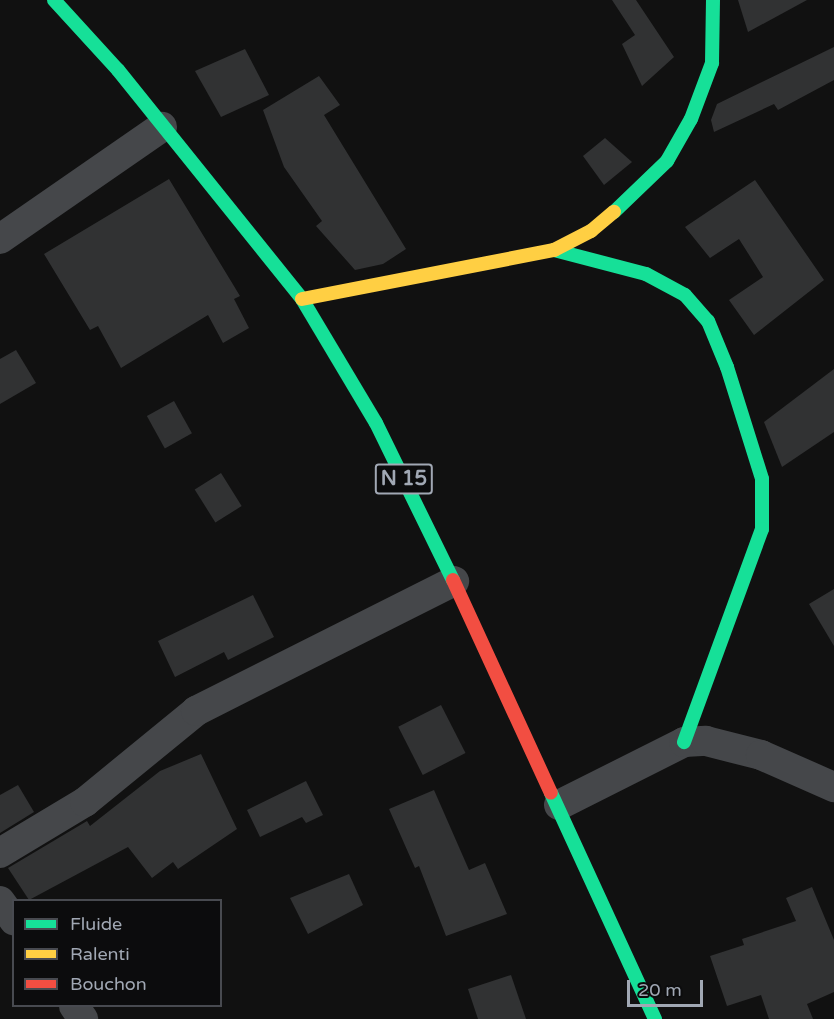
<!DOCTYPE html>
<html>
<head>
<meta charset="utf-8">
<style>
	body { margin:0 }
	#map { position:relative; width:834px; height:1019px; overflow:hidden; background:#111; font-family:"Varela Round",sans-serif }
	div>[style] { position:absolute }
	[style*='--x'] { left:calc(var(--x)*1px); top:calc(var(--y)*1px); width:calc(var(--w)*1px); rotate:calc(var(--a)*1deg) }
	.building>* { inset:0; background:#313233; transform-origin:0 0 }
	.street>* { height:30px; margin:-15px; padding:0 15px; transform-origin:15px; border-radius:15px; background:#45474a }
	.fast>* { height:14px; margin:-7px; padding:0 7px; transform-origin:7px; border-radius:7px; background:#16e098 }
	.slow>* { height:14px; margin:-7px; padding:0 7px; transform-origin:7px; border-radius:7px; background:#ffcf43 }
	.jam>* { height:14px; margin:-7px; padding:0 7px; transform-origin:7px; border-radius:7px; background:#f24e42 }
	span { translate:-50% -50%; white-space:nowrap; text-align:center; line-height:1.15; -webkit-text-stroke:4.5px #0c0c0d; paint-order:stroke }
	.shield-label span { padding:2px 4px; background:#0c0c0d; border:2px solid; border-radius:4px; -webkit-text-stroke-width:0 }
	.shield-label { font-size:20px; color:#a1a8b4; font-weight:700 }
	.legend { position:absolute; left:12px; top:899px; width:210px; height:108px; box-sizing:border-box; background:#0c0c0d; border:2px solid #484a50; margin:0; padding:8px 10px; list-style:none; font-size:18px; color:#a1a8b4 }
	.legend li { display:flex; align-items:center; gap:12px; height:30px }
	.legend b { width:30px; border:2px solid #484a50 }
	.scale { position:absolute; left:627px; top:980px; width:76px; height:27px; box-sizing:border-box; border:3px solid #a1a8b4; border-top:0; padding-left:8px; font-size:18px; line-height:21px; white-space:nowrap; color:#a1a8b4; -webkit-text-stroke:4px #0c0c0d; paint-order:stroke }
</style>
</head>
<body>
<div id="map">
	<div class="building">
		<div style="clip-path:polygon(612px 0,636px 0,674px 57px,642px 86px,622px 44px,635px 35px)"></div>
		<div style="clip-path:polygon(738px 0,807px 0,748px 32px)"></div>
		<div style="clip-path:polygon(834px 47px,834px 80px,778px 110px,774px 104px,714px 132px,711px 120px,717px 104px)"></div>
		<div style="clip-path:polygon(245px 49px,269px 95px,221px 117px,195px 71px)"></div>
		<div style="clip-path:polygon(319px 76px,340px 105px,324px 115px,406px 249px,383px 264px,355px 270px,316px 226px,322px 221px,284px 167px,263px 110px)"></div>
		<div style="clip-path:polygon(605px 138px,632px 162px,604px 185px,583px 156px)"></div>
		<div style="clip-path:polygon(169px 179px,240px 296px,234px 299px,249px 328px,223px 343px,208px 315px,121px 368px,98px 326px,90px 330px,44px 254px)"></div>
		<div style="clip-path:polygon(755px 180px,824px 280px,754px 335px,729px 300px,763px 277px,739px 239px,710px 258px,685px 227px)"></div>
		<div style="clip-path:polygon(16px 350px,36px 383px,0 404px,0 359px)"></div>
		<div style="clip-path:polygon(834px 369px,834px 432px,782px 467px,764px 422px)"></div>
		<div style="left:174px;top:401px;width:37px;height:31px;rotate:61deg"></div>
		<div style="left:221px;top:473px;width:39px;height:31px;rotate:58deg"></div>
		<div style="clip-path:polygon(834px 589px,834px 646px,809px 604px)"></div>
		<div style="clip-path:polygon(253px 595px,274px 637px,228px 660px,224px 652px,175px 677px,158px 641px)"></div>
		<div style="left:441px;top:705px;width:54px;height:48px;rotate:63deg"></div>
		<div style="clip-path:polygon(201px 754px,237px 829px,178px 869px,173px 862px,152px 878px,128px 847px,29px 900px,8px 868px,87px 821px,90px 826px,160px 771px)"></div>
		<div style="clip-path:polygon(306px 781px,323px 815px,306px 823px,302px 817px,260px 837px,247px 810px)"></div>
		<div style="clip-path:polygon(18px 785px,34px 812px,0 833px,0 795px)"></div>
		<div style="clip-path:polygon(434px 790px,469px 870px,485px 863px,507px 914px,446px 936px,419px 866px,415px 868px,389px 809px)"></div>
		<div style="clip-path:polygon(349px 874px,363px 905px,308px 934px,290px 898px)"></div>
		<div style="clip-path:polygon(812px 887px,834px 940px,834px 992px,807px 1004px,813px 1019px,769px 1019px,761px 995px,727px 1006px,710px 956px,744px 945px,742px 939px,796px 921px,786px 898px)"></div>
		<div style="clip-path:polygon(511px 975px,526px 1019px,478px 1019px,468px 989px)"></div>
	</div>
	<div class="street">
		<div style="--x:0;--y:239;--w:197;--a:-34.7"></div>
		<div style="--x:559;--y:805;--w:140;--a:-26.7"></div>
		<div style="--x:684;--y:742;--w:22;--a:-3"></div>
		<div style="--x:706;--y:741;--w:57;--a:14.3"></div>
		<div style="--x:761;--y:755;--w:80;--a:23.7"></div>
		<div style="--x:0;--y:853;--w:99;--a:-31"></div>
		<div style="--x:85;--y:802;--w:144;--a:-39.3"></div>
		<div style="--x:196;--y:711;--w:289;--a:-26.7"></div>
		<div style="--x:0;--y:901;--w:24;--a:54"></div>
		<div style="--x:74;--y:1006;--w:16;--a:55"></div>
	</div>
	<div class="fast">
		<div style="--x:54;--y:0;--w:95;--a:47.6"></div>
		<div style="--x:118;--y:70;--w:294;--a:51.2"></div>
		<div style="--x:302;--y:299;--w:144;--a:59.2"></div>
		<div style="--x:376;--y:423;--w:175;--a:63.9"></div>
		<div style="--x:614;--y:212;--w:74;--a:-43.9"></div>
		<div style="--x:667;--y:161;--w:48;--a:-60.3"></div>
		<div style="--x:691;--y:119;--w:60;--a:-69.4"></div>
		<div style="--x:712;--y:63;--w:63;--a:-89.1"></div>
		<div style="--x:554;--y:250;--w:95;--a:14.6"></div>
		<div style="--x:646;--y:274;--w:44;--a:28.3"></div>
		<div style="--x:685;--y:295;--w:35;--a:49"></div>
		<div style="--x:708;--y:321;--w:50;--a:67.6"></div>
		<div style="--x:727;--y:367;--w:117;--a:72.6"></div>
		<div style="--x:762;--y:479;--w:50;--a:90"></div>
		<div style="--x:762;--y:529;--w:227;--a:110.1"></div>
		<div style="--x:551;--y:793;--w:249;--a:65.3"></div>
	</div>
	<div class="slow">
		<div style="--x:302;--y:299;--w:257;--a:-11"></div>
		<div style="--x:554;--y:250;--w:42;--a:-27.2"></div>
		<div style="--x:591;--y:231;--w:30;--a:-40"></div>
	</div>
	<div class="jam">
		<div style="--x:453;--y:580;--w:234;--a:65.3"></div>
	</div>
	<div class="shield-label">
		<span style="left:404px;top:479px">N 15</span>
	</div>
	<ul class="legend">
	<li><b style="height:8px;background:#16e098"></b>Fluide</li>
	<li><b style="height:8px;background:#ffcf43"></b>Ralenti</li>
	<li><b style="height:8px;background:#f24e42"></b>Bouchon</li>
	</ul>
	<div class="scale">20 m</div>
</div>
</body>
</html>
